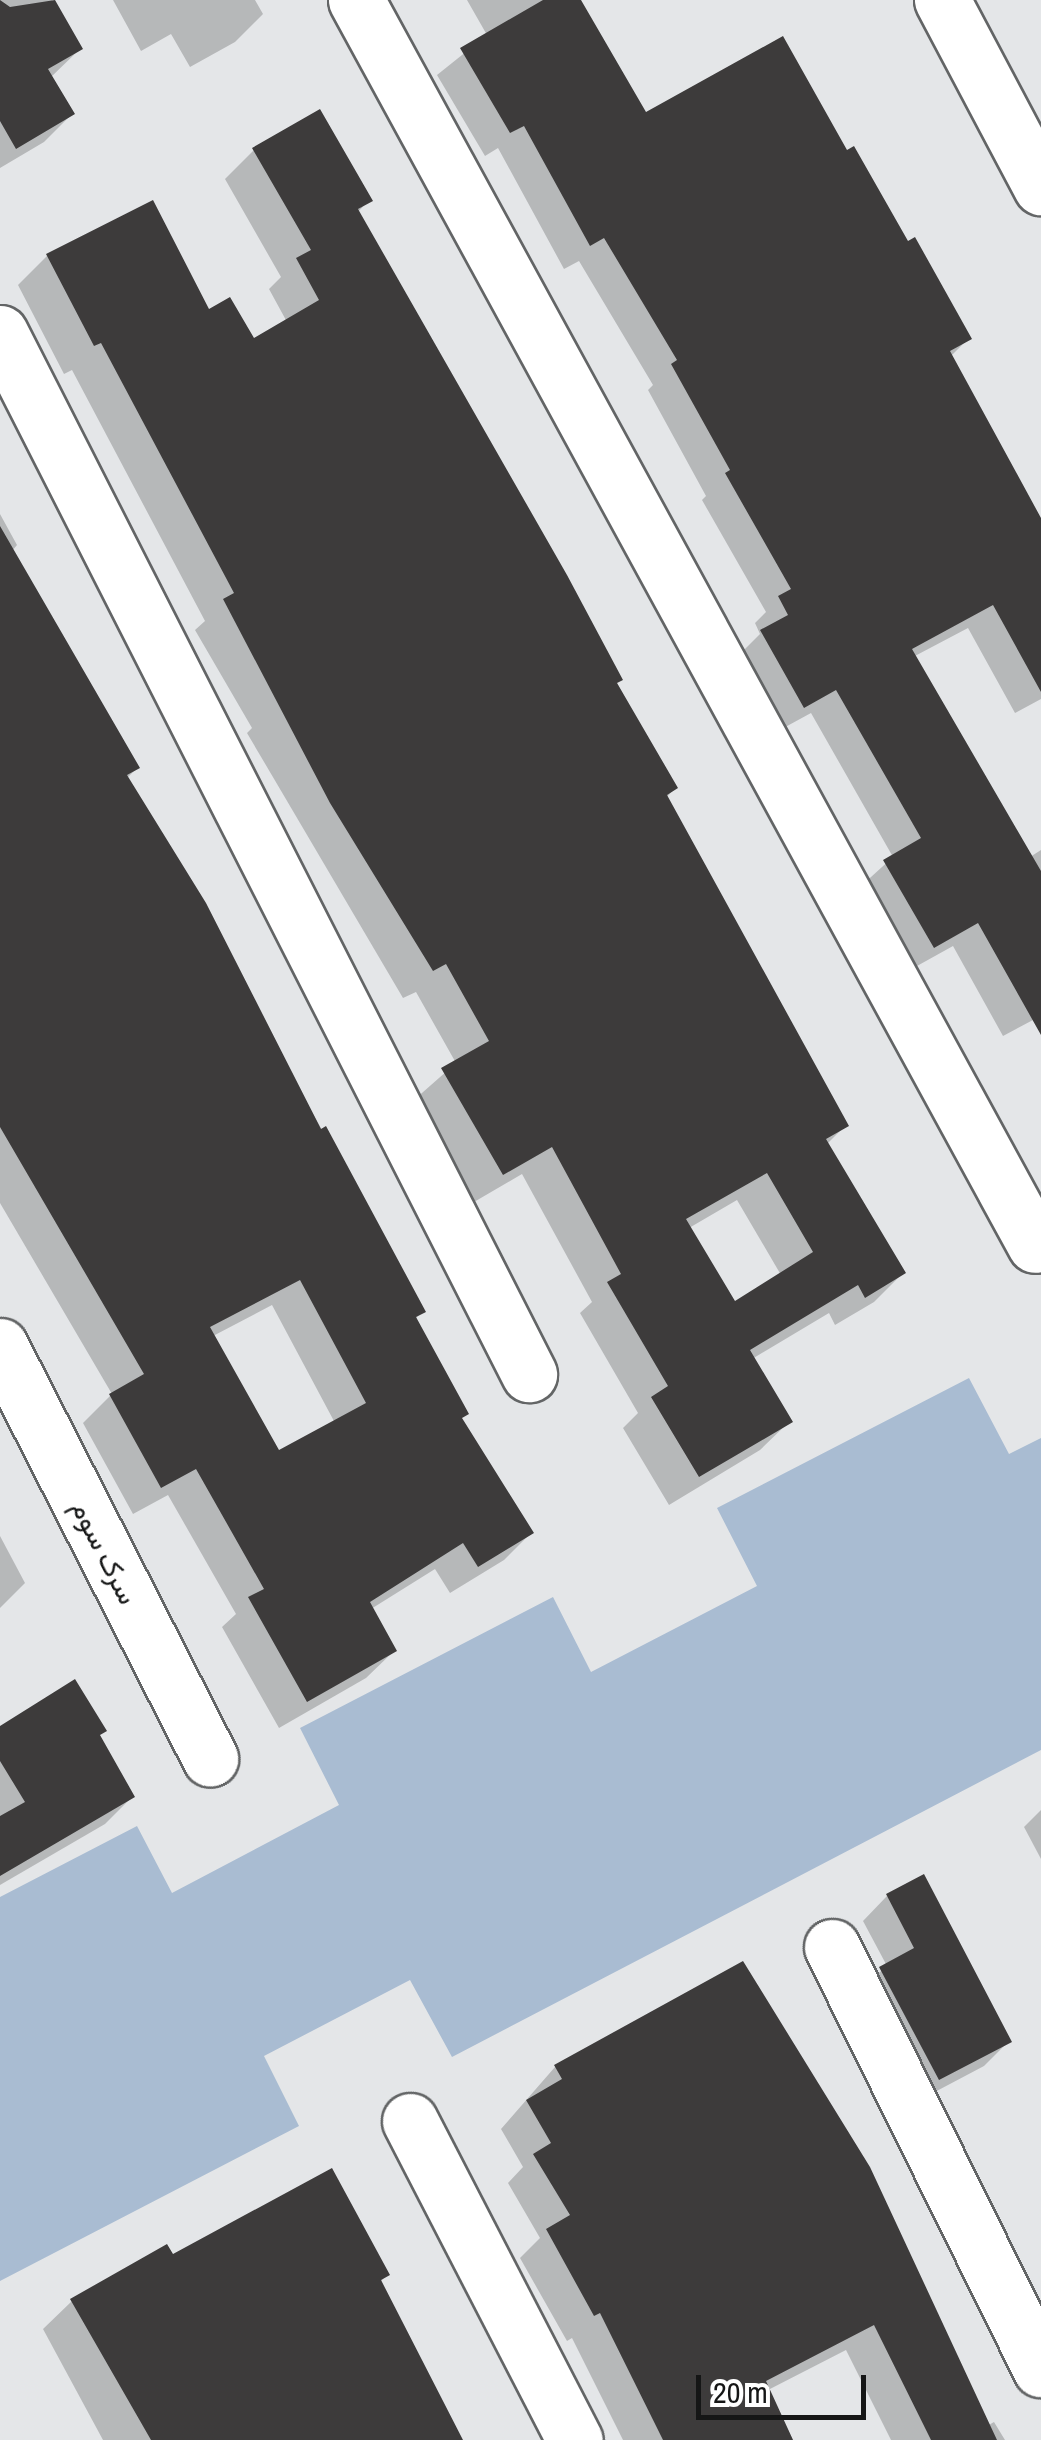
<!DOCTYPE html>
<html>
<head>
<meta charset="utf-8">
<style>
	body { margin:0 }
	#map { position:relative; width:1041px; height:2440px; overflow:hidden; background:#e4e6e8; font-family:"Archivo Narrow",Vazirmatn,sans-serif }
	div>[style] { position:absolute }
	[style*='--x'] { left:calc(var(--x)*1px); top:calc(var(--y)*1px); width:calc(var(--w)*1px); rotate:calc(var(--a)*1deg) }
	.green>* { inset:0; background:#a9bcd2 }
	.shadow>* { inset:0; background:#0003 }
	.building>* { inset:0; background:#3d3b3b }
	.roads { filter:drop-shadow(2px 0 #636566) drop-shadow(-2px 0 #636566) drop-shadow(0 2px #636566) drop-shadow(0 -2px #636566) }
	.minor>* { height:55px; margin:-27.5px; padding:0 27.5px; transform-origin:27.5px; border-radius:27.5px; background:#fff }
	span { translate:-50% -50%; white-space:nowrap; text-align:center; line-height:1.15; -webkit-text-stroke:10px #fff; paint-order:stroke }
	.street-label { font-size:28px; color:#151616 }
	.scale { position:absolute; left:696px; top:2375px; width:170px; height:45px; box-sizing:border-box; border:5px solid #151616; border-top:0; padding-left:12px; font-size:30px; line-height:35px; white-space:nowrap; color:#151616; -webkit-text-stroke:8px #fff; paint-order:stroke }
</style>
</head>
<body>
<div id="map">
	<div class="green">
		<div style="clip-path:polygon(969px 1378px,1009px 1454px,1041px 1438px,1041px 1750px,452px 2057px,410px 1980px,264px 2056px,299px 2126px,0 2281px,0 1897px,137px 1826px,172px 1893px,339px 1805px,300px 1728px,553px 1597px,591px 1672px,757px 1586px,717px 1508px)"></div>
	</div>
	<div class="shadow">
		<div style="clip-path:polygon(0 0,52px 0,80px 49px,50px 78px,72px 114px,44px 142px,0 168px)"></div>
		<div style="clip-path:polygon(113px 0,255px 0,263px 14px,235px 42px,190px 67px,171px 34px,141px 51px)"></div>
		<div style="clip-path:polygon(467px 0,578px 0,645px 116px,846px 153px,968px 339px,950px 357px,1041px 544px,1041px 699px,1015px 713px,968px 628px,913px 657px,1030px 857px,1041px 850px,1041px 1034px,1033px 1020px,1003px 1036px,953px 946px,908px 971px,860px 887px,893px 857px,811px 713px,778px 731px,737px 657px,760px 634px,755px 623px,766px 612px,702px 500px,706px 496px,648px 390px,653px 385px,579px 261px,564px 269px,498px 148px,485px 156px,437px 75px,487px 35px)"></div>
		<div style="clip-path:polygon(evenodd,254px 150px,369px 200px,357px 213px,675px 788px,666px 798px,846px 1125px,826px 1145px,903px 1273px,874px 1302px,835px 1325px,829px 1313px,752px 1359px,790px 1421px,760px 1450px,669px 1505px,623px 1428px,638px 1413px,580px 1313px,592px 1302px,522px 1174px,474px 1202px,414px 1100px,456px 1063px,416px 992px,403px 998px,247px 733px,252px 728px,195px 630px,205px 621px,72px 370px,64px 374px,18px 285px,47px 256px,208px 313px,253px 341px,287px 322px,269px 289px,281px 277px,225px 179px,254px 150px,737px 1200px,781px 1275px,734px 1304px,689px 1228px,737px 1200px)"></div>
		<div style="clip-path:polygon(evenodd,0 514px,17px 545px,12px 551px,137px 768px,126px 779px,423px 1311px,415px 1319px,460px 1420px,531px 1533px,504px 1560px,450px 1593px,435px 1569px,371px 1609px,394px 1651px,366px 1678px,279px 1728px,222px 1627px,236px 1614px,168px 1495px,133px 1514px,83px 1423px,112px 1394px,0 1203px,0 514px,272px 1305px,335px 1423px,278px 1454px,213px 1336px,272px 1305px)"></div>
		<div style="clip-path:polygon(0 1536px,25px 1583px,0 1608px)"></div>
		<div style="clip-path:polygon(0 1729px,98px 1737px,132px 1797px,105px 1824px,0 1885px)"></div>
		<div style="clip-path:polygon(1041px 1810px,1041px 1859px,1024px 1827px)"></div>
		<div style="clip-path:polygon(887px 1896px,1009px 2041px,984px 2066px,914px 2103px,856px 1993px,887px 1966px,863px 1921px)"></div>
		<div style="clip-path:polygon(742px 1964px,987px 2426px,994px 2422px,1005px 2440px,891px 2440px,846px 2350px,768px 2390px,793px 2440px,623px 2440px,572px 2338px,567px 2341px,520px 2258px,540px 2238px,508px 2183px,523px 2167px,501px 2129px,555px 2067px)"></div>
		<div style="clip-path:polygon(172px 2257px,387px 2275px,380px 2282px,462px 2440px,103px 2440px,43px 2329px,72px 2301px)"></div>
	</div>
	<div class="building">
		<div style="clip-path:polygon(0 0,10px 7px,55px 0,83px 49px,48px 69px,75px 114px,16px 149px,0 121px)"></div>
		<div style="clip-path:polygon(543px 0,581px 0,646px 112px,783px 36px,847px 150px,854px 146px,908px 241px,915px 237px,972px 339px,950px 351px,1041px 518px,1041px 692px,993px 605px,912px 649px,1041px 871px,1041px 1035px,978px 923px,934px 948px,883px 860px,921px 838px,836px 690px,804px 708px,760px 630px,788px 615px,778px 596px,791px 589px,725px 473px,730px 470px,671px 364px,677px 360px,604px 238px,590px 246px,524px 126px,510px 133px,460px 48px)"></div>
		<div style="clip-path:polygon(evenodd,320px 109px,373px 201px,358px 209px,567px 575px,623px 680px,617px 683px,678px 788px,667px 795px,849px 1126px,826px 1139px,906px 1273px,865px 1298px,858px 1285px,750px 1350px,793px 1422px,699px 1477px,651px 1397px,668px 1386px,607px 1282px,621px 1274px,552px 1147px,503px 1175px,441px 1068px,489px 1041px,446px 964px,433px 971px,330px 803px,223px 599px,234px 593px,101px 343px,94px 346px,46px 254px,153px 200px,209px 309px,230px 297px,254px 338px,319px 300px,296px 258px,311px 250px,252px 148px,320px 109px,767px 1173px,813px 1252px,735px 1301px,686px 1219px,767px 1173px)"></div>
		<div style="clip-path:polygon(evenodd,0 526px,140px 768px,127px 775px,206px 903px,321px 1129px,326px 1126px,426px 1312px,416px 1317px,469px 1414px,462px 1418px,534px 1533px,478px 1567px,463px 1543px,370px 1602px,397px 1651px,307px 1702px,248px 1597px,264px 1589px,196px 1469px,161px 1488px,109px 1394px,144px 1374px,0 1127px,0 526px,300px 1280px,366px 1403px,279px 1450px,210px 1327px,300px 1280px)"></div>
		<div style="clip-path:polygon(75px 1679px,107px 1731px,100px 1735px,135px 1797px,0 1876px,0 1816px,25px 1802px,0 1761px,0 1726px)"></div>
		<div style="clip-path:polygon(924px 1874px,1012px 2042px,939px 2080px,879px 1967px,914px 1948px,886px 1894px)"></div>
		<div style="clip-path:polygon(743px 1961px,870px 2167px,997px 2440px,931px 2440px,874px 2325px,766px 2381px,793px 2440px,663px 2440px,600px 2313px,594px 2316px,546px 2229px,570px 2215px,533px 2154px,551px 2143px,526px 2100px,562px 2079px,554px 2065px)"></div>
		<div style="clip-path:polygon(332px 2168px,390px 2275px,381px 2280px,463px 2440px,151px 2440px,70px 2299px,167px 2244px,173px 2254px)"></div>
	</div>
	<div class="roads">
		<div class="minor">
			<div style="--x:356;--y:0;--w:1418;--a:61.39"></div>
			<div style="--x:942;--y:0;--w:212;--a:62.1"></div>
			<div style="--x:0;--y:333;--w:1168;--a:63.06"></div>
			<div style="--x:0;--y:1346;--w:463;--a:63"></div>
			<div style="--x:832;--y:1947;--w:471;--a:63.7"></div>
			<div style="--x:410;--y:2121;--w:359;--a:62.7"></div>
		</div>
	</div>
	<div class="street-label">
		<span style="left:105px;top:1552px;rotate:63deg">سرک سوم</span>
	</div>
	<div class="scale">20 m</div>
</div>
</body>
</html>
